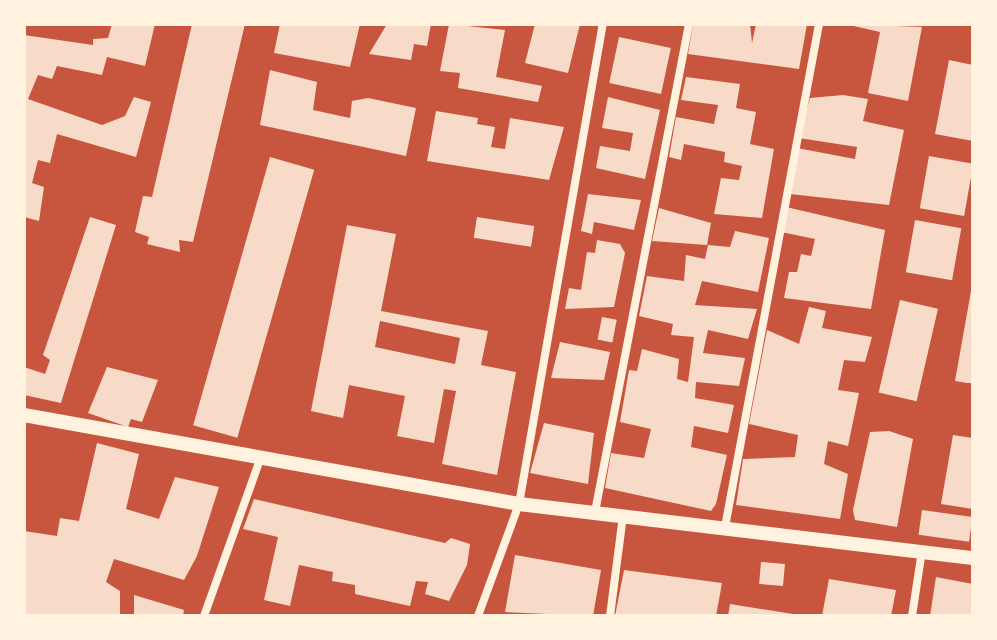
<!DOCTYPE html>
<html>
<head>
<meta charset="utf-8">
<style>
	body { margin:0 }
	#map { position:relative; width:997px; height:640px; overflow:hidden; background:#c8553d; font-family:"Noto Sans",sans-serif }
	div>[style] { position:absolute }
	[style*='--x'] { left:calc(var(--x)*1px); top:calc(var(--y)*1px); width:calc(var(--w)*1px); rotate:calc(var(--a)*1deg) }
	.building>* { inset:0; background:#f7dbc8; transform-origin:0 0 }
	.minor>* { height:8px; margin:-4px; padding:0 4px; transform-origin:4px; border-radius:4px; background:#fff3e0 }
	.tertiary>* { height:14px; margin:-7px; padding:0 7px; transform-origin:7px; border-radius:7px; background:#fff3e0 }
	span { translate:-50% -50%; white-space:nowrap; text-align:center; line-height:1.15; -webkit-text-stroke:7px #fff3e0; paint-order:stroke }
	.frame { position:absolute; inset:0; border:26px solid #fff3e0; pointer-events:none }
</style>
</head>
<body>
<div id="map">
	<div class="building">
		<div style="clip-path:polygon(112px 24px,155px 24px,145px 66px,107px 57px,102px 75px,57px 66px,52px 79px,38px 75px,28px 99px,102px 125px,125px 116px,134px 97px,151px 102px,136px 157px,57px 134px,50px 163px,38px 160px,32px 183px,44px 187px,39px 221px,24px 217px,24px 35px,93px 45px,93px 39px,108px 38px)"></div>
		<div style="clip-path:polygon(192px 24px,245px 24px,193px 242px,179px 240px,180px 252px,147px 244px,149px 237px,135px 232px,143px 196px,152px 197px)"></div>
		<div style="clip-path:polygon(280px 24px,360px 24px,350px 67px,274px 53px)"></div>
		<div style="clip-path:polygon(387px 24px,431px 24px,427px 46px,414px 44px,411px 60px,369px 54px)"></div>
		<div style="clip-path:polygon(449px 24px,505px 30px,496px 77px,542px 86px,538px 102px,458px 88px,460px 73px,440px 71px)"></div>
		<div style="clip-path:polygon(535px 24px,580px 24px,568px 73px,525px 63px)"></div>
		<div style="clip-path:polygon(693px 24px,750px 24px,752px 43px,756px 24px,807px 24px,799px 69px,688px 54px)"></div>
		<div style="clip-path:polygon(845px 24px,922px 27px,908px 101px,868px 93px,880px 32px)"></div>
		<div style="left:619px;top:37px;width:53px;height:47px;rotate:12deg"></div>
		<div style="clip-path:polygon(949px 60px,973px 65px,973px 141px,935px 134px)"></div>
		<div style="clip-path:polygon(270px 70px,317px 82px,313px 110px,350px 118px,352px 101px,368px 98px,416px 108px,406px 156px,260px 125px)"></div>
		<div style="clip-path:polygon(686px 77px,740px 84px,736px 108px,756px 112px,750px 144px,774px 149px,762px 218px,714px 214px,721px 178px,739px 180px,742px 166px,724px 162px,725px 152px,684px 144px,681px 160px,669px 157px,676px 117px,714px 124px,718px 105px,681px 100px)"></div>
		<div style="clip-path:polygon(843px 95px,868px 99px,863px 121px,904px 130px,889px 205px,790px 194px,797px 148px,855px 159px,857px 147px,799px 138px,810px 98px)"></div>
		<div style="clip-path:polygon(608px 97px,660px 110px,645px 179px,596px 168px,600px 146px,630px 151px,633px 133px,602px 128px)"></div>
		<div style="clip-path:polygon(436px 111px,478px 118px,477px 124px,495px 127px,491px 147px,505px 149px,510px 118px,564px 127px,549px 180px,427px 161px)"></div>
		<div style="left:929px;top:156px;width:45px;height:53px;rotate:10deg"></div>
		<div style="left:270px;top:157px;width:46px;height:279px;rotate:16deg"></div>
		<div style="clip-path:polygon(588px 194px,641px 200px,634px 230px,594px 222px,592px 234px,581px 231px)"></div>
		<div style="clip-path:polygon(786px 207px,885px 230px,871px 309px,784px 298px,789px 272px,797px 272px,801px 254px,811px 256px,815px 239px,781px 232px)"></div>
		<div style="clip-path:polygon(659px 208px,711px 223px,707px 245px,652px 241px)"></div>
		<div style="clip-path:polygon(90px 217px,116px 225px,61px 403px,24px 395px,24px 367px,45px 374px,50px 360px,43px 355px)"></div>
		<div style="left:477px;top:217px;width:58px;height:21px;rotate:9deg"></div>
		<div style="left:915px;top:220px;width:47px;height:53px;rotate:10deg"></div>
		<div style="clip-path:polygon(evenodd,347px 225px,396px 234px,381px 311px,488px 331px,481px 365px,516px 372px,497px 475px,442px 464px,456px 391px,444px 389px,434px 443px,397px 436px,405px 396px,349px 385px,343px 418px,311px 411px,347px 225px,380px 321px,460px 338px,455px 364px,375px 347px,380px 321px)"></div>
		<div style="clip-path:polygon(735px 231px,769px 238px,758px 292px,702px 281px,695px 305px,757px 309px,748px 339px,708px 330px,703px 353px,745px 358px,739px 386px,696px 382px,695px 398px,734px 405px,728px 433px,694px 426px,691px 447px,727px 455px,716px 504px,711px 511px,605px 488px,611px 453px,644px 458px,651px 429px,620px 422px,629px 370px,637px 371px,642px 349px,679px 359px,677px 379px,688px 382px,694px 337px,671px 335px,673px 324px,639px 316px,647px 276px,684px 281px,686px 255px,705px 259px,708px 245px,730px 247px)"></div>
		<div style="clip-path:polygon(597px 240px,620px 244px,625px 253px,614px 307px,565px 309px,569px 288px,581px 290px,587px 252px,595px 253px)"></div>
		<div style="clip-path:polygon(971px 291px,973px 383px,967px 383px,955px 381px)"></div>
		<div style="left:900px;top:300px;width:39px;height:95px;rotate:13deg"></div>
		<div style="clip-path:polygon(809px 307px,826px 311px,822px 328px,872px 337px,865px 362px,844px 360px,838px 390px,859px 393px,848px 446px,828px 441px,824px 464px,848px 474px,840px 519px,736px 505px,743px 459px,795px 457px,798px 435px,749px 424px,767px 330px,799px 344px)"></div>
		<div style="left:602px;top:317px;width:15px;height:23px;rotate:11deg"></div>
		<div style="clip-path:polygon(560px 342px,610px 352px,604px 380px,551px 378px)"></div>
		<div style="clip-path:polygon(107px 367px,158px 380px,142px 422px,131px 419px,128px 427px,88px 413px)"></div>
		<div style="clip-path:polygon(544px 423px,594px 433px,588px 484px,530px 473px)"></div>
		<div style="clip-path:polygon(889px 431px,913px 439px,897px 527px,855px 520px,853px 510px,870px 432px)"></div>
		<div style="clip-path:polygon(953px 435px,973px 438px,973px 509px,941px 504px)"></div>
		<div style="clip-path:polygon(97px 443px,139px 454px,126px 509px,159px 519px,175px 477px,219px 487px,197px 556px,184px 580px,114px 559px,106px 582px,120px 591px,120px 616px,24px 616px,24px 531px,57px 536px,60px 518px,79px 521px)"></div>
		<div style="clip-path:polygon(254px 499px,445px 543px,451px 538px,470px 544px,467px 565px,449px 601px,425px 594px,428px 582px,416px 581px,410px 606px,355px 594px,355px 585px,332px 581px,333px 572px,299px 565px,290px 606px,264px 600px,278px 537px,243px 529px)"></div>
		<div style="left:922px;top:510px;width:51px;height:25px;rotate:8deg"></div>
		<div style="clip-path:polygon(515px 555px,601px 570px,593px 616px,505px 612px)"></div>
		<div style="left:761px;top:562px;width:24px;height:22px;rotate:5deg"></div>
		<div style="clip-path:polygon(624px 570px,722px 583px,716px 616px,615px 616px)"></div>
		<div style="clip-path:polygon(936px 577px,973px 584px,973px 616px,930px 616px)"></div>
		<div style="clip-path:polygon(829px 579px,896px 590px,891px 616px,822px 616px)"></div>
		<div style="clip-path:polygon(134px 595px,184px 610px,183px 616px,134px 616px)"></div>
		<div style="clip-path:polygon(730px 604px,793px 614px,792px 616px,728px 616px)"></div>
	</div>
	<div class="minor">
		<div style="--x:595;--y:512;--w:497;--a:-79.1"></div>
		<div style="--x:725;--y:527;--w:512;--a:-79.41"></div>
		<div style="--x:204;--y:616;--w:166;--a:-70.3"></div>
		<div style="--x:478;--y:616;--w:119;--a:-69.9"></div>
		<div style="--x:519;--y:504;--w:487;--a:-80.1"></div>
		<div style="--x:610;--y:616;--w:101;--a:-82.6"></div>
		<div style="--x:912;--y:616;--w:66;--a:-81.3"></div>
	</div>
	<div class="tertiary">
		<div style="--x:24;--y:415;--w:503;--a:10.19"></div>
		<div style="--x:519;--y:504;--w:457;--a:6.8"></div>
	</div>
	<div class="frame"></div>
</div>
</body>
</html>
